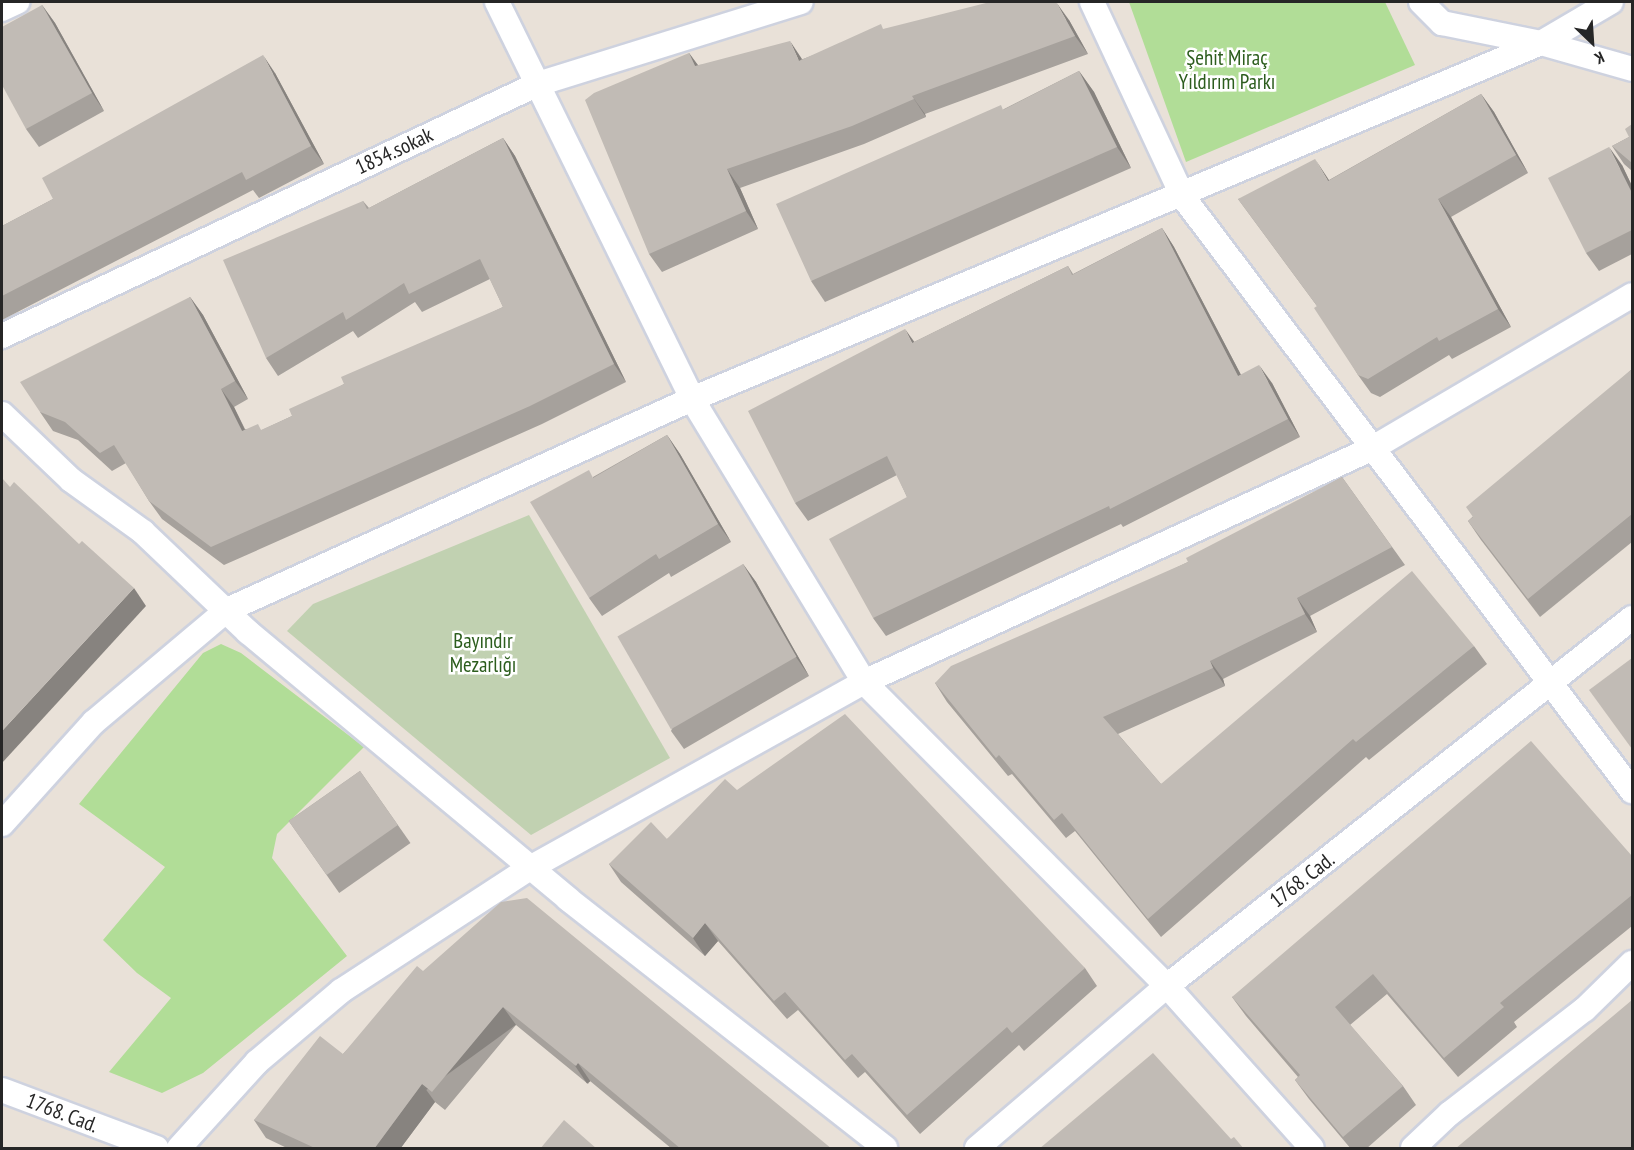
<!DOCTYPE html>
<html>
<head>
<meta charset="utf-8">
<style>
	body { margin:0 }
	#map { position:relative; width:1634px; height:1150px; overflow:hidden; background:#e9e1d8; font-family:"PT Sans Narrow",sans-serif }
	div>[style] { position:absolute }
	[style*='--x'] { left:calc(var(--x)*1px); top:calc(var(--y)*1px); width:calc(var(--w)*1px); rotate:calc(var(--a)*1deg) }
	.green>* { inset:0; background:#b1dd97 }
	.cemetery>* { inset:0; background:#c1d1b1 }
	.roads { filter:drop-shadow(2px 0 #ced2df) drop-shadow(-2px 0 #ced2df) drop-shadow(0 2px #ced2df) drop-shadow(0 -2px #ced2df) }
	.street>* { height:24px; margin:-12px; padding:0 12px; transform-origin:12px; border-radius:12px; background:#fff }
	.wall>* { inset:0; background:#a6a19c; transform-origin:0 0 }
	.shaded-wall>* { inset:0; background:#87837f; transform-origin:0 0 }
	.building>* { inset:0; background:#c1bbb5; transform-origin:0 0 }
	span { translate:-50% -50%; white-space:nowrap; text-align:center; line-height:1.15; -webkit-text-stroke:5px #fff; paint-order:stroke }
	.park-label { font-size:21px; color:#2c5d1d }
	.street-label { font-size:21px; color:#262626 }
	.frame { position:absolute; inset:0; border:3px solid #262626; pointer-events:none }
	.north { position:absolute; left:1562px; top:12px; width:60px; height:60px; -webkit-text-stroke:4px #fff; paint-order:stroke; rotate:155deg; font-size:16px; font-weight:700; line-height:24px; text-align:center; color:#262626 }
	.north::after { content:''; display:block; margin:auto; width:21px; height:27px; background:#262626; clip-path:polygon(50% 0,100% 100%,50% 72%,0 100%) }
</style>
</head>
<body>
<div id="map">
	<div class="green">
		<div style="clip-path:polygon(1129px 2px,1385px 2px,1415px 65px,1186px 162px)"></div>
		<div style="clip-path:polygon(221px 644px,241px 653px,364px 747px,277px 834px,272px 858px,347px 956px,203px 1073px,162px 1093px,109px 1072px,171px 998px,137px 973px,103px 940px,165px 867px,79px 804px,203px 653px)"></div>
	</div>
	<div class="cemetery">
		<div style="clip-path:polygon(529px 515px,670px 758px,531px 835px,287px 631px,313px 604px)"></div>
	</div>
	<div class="roads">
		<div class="street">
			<div style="--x:497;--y:2;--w:442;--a:63.8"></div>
			<div style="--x:692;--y:399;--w:331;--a:58.7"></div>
			<div style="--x:864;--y:682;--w:429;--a:45.1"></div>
			<div style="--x:1167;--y:986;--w:217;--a:48.2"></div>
			<div style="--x:1092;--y:2;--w:215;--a:65"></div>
			<div style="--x:1183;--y:197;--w:745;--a:52.91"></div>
			<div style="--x:1421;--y:2;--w:30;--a:45"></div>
			<div style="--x:1442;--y:23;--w:101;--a:11.4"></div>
			<div style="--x:1541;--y:43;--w:95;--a:15.9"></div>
			<div style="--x:2;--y:9;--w:17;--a:-25"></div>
			<div style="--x:2;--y:336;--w:592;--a:-25.18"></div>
			<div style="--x:538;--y:84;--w:275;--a:-17.3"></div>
			<div style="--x:2;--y:414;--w:95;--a:43.7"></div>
			<div style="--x:71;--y:480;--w:89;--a:35.8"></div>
			<div style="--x:143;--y:532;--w:145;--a:43.6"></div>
			<div style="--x:248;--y:632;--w:417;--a:39.8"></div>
			<div style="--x:568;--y:899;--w:403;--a:38.1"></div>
			<div style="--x:2;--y:824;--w:137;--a:-48"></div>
			<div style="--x:94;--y:722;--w:174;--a:-40.1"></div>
			<div style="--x:227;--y:610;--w:511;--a:-24.41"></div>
			<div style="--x:692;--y:399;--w:921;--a:-22.75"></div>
			<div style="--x:1541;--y:43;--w:81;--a:-30.4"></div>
			<div style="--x:2;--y:1090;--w:165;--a:20.6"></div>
			<div style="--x:179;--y:1148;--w:116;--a:-47.8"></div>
			<div style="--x:257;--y:1062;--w:110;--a:-40.2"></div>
			<div style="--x:341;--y:991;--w:225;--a:-33.1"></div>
			<div style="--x:530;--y:868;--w:382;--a:-29.1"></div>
			<div style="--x:864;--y:682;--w:558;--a:-24.68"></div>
			<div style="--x:1371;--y:449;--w:303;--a:-30.5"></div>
			<div style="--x:977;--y:1148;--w:250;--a:-40.5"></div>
			<div style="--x:1167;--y:986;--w:593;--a:-38.36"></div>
			<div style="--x:1413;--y:1148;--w:50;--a:-43.4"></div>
			<div style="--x:1449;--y:1114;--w:172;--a:-37.7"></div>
			<div style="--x:1585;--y:1009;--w:66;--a:-44.4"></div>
		</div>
	</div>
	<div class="wall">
		<div style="clip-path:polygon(42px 5px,55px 23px,104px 111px,39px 147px,26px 129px)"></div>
		<div style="clip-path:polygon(1069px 20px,1088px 54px,925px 114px,926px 117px,864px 144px,740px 188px,758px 229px,662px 272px,649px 254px,689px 53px,698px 65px,803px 59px,884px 29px)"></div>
		<div style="clip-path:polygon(1079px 71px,1094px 92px,1131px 168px,825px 302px,811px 281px,1004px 109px)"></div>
		<div style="clip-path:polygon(275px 73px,324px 164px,259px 198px,253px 190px,2px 320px,2px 226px,53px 199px)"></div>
		<div style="clip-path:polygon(1481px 94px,1494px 112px,1528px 173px,1451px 217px,1511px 327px,1452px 359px,1449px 355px,1380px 397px,1371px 393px,1358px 375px,1317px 306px,1238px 199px,1329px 180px)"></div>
		<div style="clip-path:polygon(1632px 124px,1632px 171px,1624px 164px,1612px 146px,1629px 137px)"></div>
		<div style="clip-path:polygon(503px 138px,515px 156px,626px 382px,542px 424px,224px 565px,162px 519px,149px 501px,126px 463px,112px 471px,78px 440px,53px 431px,40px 412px,190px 297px,203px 315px,248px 399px,234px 407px,245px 429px,262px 430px,292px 416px,344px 384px,503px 307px,490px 279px,422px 312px,415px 302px,358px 338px,353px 331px,278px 376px,266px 358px,363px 201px,369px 208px)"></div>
		<div style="clip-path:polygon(1622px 165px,1632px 186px,1632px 254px,1599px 271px,1586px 253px)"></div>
		<div style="clip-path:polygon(1162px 228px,1174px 247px,1241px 375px,1272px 383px,1300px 437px,1123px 527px,1121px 524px,886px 636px,873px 618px,907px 497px,897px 475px,808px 521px,795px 503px,914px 342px,1068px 266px,1073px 274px)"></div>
		<div style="clip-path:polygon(1632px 369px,1632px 542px,1540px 617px,1481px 540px,1468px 521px)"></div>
		<div style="clip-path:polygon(667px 435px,680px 454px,731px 542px,671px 577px,669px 573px,602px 616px,589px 598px,593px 477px)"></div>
		<div style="clip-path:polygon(1342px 477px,1405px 565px,1310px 616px,1317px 632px,1223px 679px,1225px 686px,1118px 734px,1161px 784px,1474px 646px,1487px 664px,1369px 760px,1366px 757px,1161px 937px,1075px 831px,1066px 838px,1012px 774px,1008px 776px,947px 702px,935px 683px,1188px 562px)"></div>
		<div style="clip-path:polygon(743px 564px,756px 582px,809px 676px,684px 749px,671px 731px)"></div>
		<div style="left:360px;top:771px;width:88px;height:87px;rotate:55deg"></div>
		<div style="clip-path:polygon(737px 790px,1085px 968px,1097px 986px,1024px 1051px,1019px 1045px,920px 1134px,865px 1072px,858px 1078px,798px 1010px,787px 1019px,718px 941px,705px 956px,621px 882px,609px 864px,667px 839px)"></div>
		<div style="clip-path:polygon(1632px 856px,1632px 926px,1514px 1022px,1517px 1027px,1458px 1077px,1387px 994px,1350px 1025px,1403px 1086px,1416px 1105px,1366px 1149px,1351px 1149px,1309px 1099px,1295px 1080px,1298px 1077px,1246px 1016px,1232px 997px)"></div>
		<div style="clip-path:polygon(423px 971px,832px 1149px,672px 1149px,590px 1081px,588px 1084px,516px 1025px,445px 1110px,435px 1102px,400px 1149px,289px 1149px,266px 1138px,254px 1120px,343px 1054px)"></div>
	</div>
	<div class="shaded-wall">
		<div style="clip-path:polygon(1056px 2px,1069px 20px,1088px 54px,1075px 36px)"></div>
		<div style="clip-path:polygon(42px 5px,55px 23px,104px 111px,92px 93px)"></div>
		<div style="clip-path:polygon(790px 41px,802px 59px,799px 61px)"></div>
		<div style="clip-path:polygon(689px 53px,702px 71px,695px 66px)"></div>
		<div style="clip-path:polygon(263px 55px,275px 73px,324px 164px,311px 146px)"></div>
		<div style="clip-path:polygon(1079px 71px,1094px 92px,1131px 168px,1117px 147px)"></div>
		<div style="clip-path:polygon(1481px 94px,1494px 112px,1528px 173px,1516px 155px)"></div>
		<div style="clip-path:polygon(912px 96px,925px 114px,926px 117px)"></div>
		<div style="clip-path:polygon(503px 138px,515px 156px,626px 382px,614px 364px)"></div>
		<div style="clip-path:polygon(1609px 147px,1622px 165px,1632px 186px,1632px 193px)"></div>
		<div style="clip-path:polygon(1315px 159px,1327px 177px,1341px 199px,1328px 181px)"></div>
		<div style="clip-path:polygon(727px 169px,740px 188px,758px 229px,746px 211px)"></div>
		<div style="clip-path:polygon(1438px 199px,1451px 217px,1511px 327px,1498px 309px)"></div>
		<div style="clip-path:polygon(1162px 228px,1174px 247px,1251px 394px,1238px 376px)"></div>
		<div style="clip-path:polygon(190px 297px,203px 315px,248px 399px,235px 381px)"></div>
		<div style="clip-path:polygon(905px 329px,918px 347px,912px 343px)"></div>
		<div style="clip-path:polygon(1259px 365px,1272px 383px,1300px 437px,1288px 419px)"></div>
		<div style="clip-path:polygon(221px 389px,234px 407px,254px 449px,242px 431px)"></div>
		<div style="clip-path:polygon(667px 435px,680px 454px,731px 542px,718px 524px)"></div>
		<div style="clip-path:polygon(743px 564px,756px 582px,809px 676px,796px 657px)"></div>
		<div style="clip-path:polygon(134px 588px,146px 606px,2px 763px,2px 731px)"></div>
		<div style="clip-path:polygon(1297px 598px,1310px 616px,1317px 632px,1305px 614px)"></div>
		<div style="clip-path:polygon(1210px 661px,1223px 679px,1225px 686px,1213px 668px)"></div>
		<div style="clip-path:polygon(705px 923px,718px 941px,705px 956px,693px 938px)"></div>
		<div style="left:503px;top:1007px;width:22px;height:111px;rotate:54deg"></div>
		<div style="left:578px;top:1063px;width:22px;height:4px;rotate:56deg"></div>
		<div style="clip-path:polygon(422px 1084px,435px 1102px,400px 1149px,374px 1149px)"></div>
	</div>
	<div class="building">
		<div style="clip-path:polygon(990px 2px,1056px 2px,1075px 36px,912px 96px,914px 99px,852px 126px,727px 169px,746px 211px,649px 254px,585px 100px,594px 93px,689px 53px,695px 66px,790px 41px,799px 61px,881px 24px,883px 29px)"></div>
		<div style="clip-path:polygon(42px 5px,92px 93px,26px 129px,2px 85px,2px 27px)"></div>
		<div style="clip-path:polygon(263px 55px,311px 146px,246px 180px,242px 172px,2px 296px,2px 226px,53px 199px,42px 178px)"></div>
		<div style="clip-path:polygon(1079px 71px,1117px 147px,811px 281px,776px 204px,1001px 105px,1003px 110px)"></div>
		<div style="clip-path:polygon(1481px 94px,1516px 155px,1438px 199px,1498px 309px,1439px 341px,1437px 337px,1368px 379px,1358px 375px,1314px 308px,1317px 306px,1238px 199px,1315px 159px,1328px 181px)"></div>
		<div style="clip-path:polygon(1632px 124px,1632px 163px,1612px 146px,1629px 137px,1625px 129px)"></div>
		<div style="clip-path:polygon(503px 138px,614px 364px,530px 406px,211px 547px,149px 501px,114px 445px,100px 453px,65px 422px,40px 412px,20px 382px,190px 297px,235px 381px,221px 389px,242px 431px,258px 424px,261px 430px,292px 416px,289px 409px,344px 384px,341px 377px,503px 307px,480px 259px,409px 294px,404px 283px,346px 320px,343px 312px,266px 358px,223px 260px,363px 201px,367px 209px)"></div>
		<div style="clip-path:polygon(1609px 147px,1632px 193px,1632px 230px,1586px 253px,1548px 178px)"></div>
		<div style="clip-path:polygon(1162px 228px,1238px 376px,1259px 365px,1288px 419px,1110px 509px,1109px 506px,873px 618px,829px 539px,907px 497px,887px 456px,795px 503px,748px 411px,905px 329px,912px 343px,1068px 266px,1072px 275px)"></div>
		<div style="clip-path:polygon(1632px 369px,1632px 514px,1528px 599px,1468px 521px,1473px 517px,1466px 507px)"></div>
		<div style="clip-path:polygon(667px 435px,718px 524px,659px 559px,656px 554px,589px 598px,530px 502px,589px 470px,593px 478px)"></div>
		<div style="clip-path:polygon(1342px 477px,1392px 547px,1297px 598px,1305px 614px,1210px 661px,1213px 668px,1103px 717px,1161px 784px,1412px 571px,1474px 646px,1356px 742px,1353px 739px,1148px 919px,1062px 813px,1054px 820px,999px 755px,996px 758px,935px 683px,951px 666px,1188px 562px,1186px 558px)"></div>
		<div style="clip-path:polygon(2px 478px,10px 487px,14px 482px,79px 544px,82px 541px,134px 588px,2px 731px)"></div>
		<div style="left:743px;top:564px;width:107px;height:145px;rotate:60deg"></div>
		<div style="clip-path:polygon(1632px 658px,1632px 749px,1589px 690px)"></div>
		<div style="clip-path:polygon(845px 714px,1085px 968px,1012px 1033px,1007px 1027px,907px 1115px,852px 1054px,845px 1060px,785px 992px,774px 1001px,705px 923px,693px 938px,609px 864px,651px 822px,667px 839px,725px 779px,737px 790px)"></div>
		<div style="clip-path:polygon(1531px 741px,1632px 856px,1632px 895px,1500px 1003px,1504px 1007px,1444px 1058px,1373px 974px,1335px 1007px,1403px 1086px,1343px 1137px,1295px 1080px,1300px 1075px,1232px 997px)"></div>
		<div style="left:360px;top:771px;width:66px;height:87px;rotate:55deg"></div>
		<div style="clip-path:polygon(527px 898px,832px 1149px,681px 1149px,578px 1063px,576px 1066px,503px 1007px,432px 1092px,422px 1084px,374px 1149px,317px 1149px,254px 1120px,320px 1036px,343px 1054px,417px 966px,423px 971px,501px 902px)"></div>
		<div style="clip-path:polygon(1632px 1000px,1632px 1149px,1455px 1149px)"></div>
		<div style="clip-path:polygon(1153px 1053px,1231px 1139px,1234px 1137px,1244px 1149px,1039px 1149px)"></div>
		<div style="clip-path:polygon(564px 1120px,597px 1149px,540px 1149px)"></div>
	</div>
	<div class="park-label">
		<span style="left:1227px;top:70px">Şehit Miraç<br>Yıldırım Parkı</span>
		<span style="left:483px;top:653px">Bayındır<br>Mezarlığı</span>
	</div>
	<div class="street-label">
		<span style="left:394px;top:151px;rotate:-25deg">1854.sokak</span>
		<span style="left:1302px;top:880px;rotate:-38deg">1768. Cad.</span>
		<span style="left:62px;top:1113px;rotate:21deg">1768. Cad.</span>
	</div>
	<div class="frame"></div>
	<div class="north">K</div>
</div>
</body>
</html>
